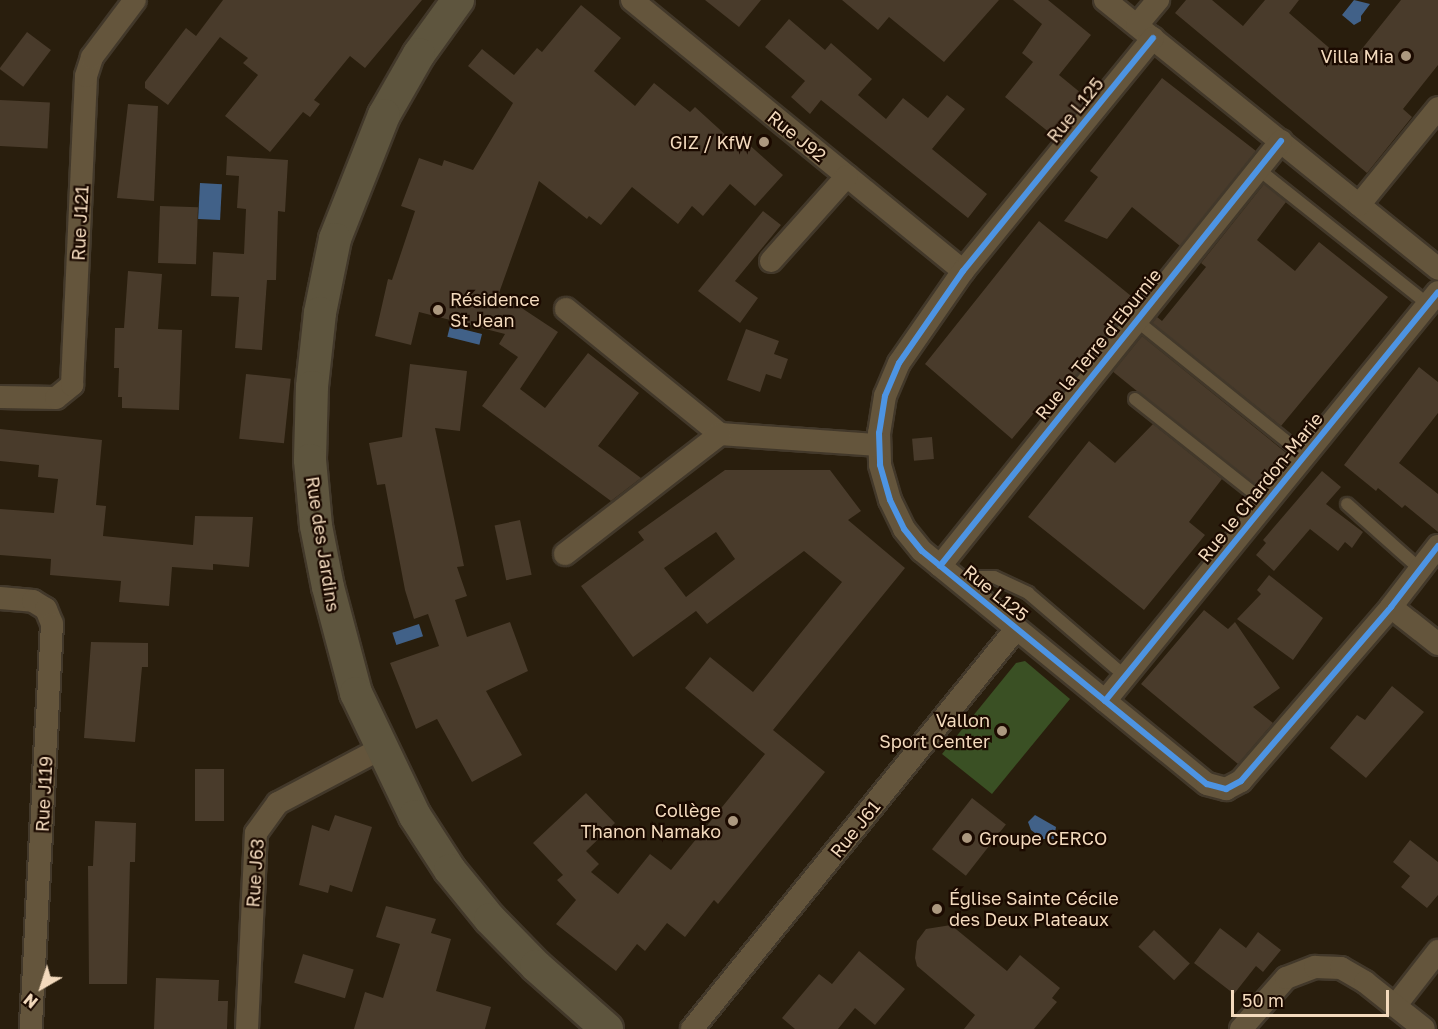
<!DOCTYPE html>
<html>
<head>
<meta charset="utf-8">
<style>
	body { margin:0 }
	#map { position:relative; width:1438px; height:1029px; overflow:hidden; background:#291e0d; font-family:"Golos Text",sans-serif }
	div>[style] { position:absolute }
	[style*='--x'] { left:calc(var(--x)*1px); top:calc(var(--y)*1px); width:calc(var(--w)*1px); rotate:calc(var(--a)*1deg) }
	.green>* { inset:0; background:#3a5024 }
	.water>* { inset:0; background:#416188; transform-origin:0 0 }
	.building>* { inset:0; background:#493b2b; transform-origin:0 0 }
	.roads { filter:drop-shadow(2px 0 #42382a) drop-shadow(-2px 0 #42382a) drop-shadow(0 2px #42382a) drop-shadow(0 -2px #42382a) }
	.lane>* { height:12px; margin:-6px; padding:0 6px; transform-origin:6px; border-radius:6px; background:#64553c }
	.street>* { height:22px; margin:-11px; padding:0 11px; transform-origin:11px; border-radius:11px; background:#64553c }
	.secondary>* { height:32px; margin:-16px; padding:0 16px; transform-origin:16px; border-radius:16px; background:#5e553e }
	.cycleway>* { height:6px; margin:-3px; padding:0 3px; transform-origin:3px; border-radius:3px; background:#4d94e3 }
	.dots>* { width:16px; height:16px; translate:-50% -50%; box-sizing:border-box; border:3px solid #1b0a00; border-radius:50% }
	span { translate:-50% -50%; white-space:nowrap; text-align:center; line-height:1.15; -webkit-text-stroke:4.5px #1b0a00; paint-order:stroke }
	.poi-label { font-size:18px; color:#f3dabd }
	.right { translate:-100% -50%; text-align:right }
	.left { translate:0 -50%; text-align:left }
	.street-label { font-size:18px; color:#f3dabd }
	.north { position:absolute; left:12px; top:957px; width:60px; height:60px; -webkit-text-stroke:4px #1b0a00; paint-order:stroke; rotate:219deg; font-size:16px; font-weight:700; line-height:24px; text-align:center; color:#f3dabd }
	.north::after { content:''; display:block; margin:auto; width:21px; height:27px; background:#f3dabd; clip-path:polygon(50% 0,100% 100%,50% 72%,0 100%) }
	.scale { position:absolute; left:1231px; top:990px; width:158px; height:27px; box-sizing:border-box; border:3px solid #f3dabd; border-top:0; padding-left:8px; font-size:18px; line-height:21px; white-space:nowrap; color:#f3dabd; -webkit-text-stroke:4px #1b0a00; paint-order:stroke }
</style>
</head>
<body>
<div id="map">
	<div class="green">
		<div style="clip-path:polygon(1025px 661px,1070px 699px,992px 794px,942px 754px,1016px 663px)"></div>
	</div>
	<div class="water">
		<div style="clip-path:polygon(1354px 0,1370px 4px,1361px 16px,1361px 21px,1354px 25px,1342px 15px)"></div>
		<div style="left:200px;top:183px;width:22px;height:36px;rotate:3deg"></div>
		<div style="left:450px;top:326px;width:33px;height:11px;rotate:14deg"></div>
		<div style="left:419px;top:624px;width:13px;height:28px;rotate:72deg"></div>
		<div style="clip-path:polygon(1035px 815px,1056px 827px,1054px 839px,1043px 839px,1031px 830px,1028px 822px)"></div>
	</div>
	<div class="building">
		<div style="clip-path:polygon(223px 0,422px 0,365px 68px,350px 56px,314px 100px,320px 104px,310px 117px,303px 112px,270px 152px,225px 116px,258px 75px,243px 63px,248px 58px,220px 37px,168px 105px,145px 88px,145px 82px,186px 28px,196px 36px)"></div>
		<div style="clip-path:polygon(705px 0,761px 0,739px 27px)"></div>
		<div style="clip-path:polygon(842px 0,999px 0,944px 62px,889px 17px,878px 30px)"></div>
		<div style="clip-path:polygon(1013px 0,1048px 0,1091px 35px,1059px 75px,1087px 98px,1055px 137px,1005px 97px,1033px 62px,1022px 53px,1042px 24px)"></div>
		<div style="clip-path:polygon(1186px 0,1212px 0,1243px 26px,1265px 0,1299px 0,1289px 13px,1349px 65px,1401px 0,1438px 0,1438px 65px,1403px 109px,1412px 117px,1367px 173px,1175px 13px)"></div>
		<div style="clip-path:polygon(581px 5px,621px 38px,594px 71px,635px 106px,654px 83px,690px 112px,695px 107px,740px 148px,746px 142px,783px 175px,755px 206px,730px 184px,703px 216px,692px 206px,678px 224px,632px 187px,601px 225px,589px 216px,587px 219px,539px 181px,499px 293px,558px 332px,520px 389px,545px 408px,588px 353px,639px 393px,598px 446px,641px 478px,611px 501px,482px 406px,518px 357px,499px 344px,505px 334px,419px 312px,411px 345px,375px 336px,388px 279px,392px 280px,415px 211px,401px 206px,419px 158px,442px 166px,444px 160px,473px 170px,513px 103px,468px 66px,482px 49px,514px 75px,537px 48px,542px 52px)"></div>
		<div style="clip-path:polygon(789px 19px,825px 50px,831px 43px,872px 79px,858px 95px,886px 119px,903px 98px,928px 118px,947px 95px,965px 109px,932px 149px,987px 194px,968px 218px,821px 100px,810px 114px,791px 97px,805px 81px,765px 47px)"></div>
		<div style="left:27px;top:32px;width:30px;height:46px;rotate:37deg"></div>
		<div style="clip-path:polygon(1162px 78px,1256px 151px,1180px 246px,1132px 207px,1107px 239px,1064px 221px,1098px 177px,1090px 171px)"></div>
		<div style="left:0;top:100px;width:50px;height:46px;rotate:3deg"></div>
		<div style="clip-path:polygon(128px 104px,158px 106px,154px 201px,117px 198px)"></div>
		<div style="clip-path:polygon(227px 156px,288px 160px,285px 212px,278px 211px,276px 280px,267px 280px,262px 350px,235px 348px,239px 297px,211px 296px,213px 252px,244px 254px,246px 209px,237px 208px,239px 176px,226px 175px)"></div>
		<div style="clip-path:polygon(1264px 184px,1286px 202px,1257px 240px,1295px 271px,1319px 242px,1388px 297px,1281px 426px,1152px 323px,1157px 317px,1162px 321px,1206px 267px,1201px 263px)"></div>
		<div style="left:160px;top:206px;width:38px;height:57px;rotate:2deg"></div>
		<div style="clip-path:polygon(763px 211px,781px 225px,735px 281px,758px 298px,740px 323px,698px 291px)"></div>
		<div style="clip-path:polygon(1039px 221px,1136px 300px,1056px 400px,1049px 395px,1012px 439px,925px 364px)"></div>
		<div style="clip-path:polygon(128px 271px,162px 274px,158px 329px,182px 330px,179px 410px,122px 408px,122px 397px,118px 397px,119px 368px,114px 368px,115px 328px,124px 328px)"></div>
		<div style="clip-path:polygon(746px 329px,779px 341px,774px 354px,788px 359px,781px 379px,766px 374px,760px 392px,727px 380px)"></div>
		<div style="left:1142px;top:336px;width:187px;height:46px;rotate:39deg"></div>
		<div style="clip-path:polygon(410px 364px,467px 371px,460px 431px,435px 428px,464px 566px,457px 567px,467px 596px,455px 600px,467px 637px,510px 622px,528px 671px,486px 691px,522px 755px,472px 782px,437px 719px,416px 729px,390px 663px,439px 646px,428px 614px,414px 619px,405px 590px,385px 484px,377px 485px,369px 443px,402px 437px)"></div>
		<div style="clip-path:polygon(1419px 367px,1438px 382px,1438px 413px,1399px 463px,1438px 494px,1438px 532px,1405px 505px,1402px 508px,1378px 488px,1376px 491px,1344px 465px)"></div>
		<div style="left:246px;top:374px;width:45px;height:65px;rotate:6deg"></div>
		<div style="clip-path:polygon(1153px 424px,1222px 479px,1189px 522px,1205px 535px,1144px 610px,1028px 517px,1089px 441px,1115px 463px)"></div>
		<div style="clip-path:polygon(0 429px,102px 440px,96px 505px,106px 506px,103px 536px,193px 545px,195px 516px,253px 517px,249px 567px,213px 564px,213px 570px,172px 567px,169px 606px,119px 602px,121px 581px,50px 575px,51px 559px,0 555px,0 509px,54px 513px,58px 479px,38px 477px,39px 465px,0 461px)"></div>
		<div style="left:932px;top:437px;width:22px;height:20px;rotate:85deg"></div>
		<div style="clip-path:polygon(evenodd,725px 470px,830px 470px,861px 511px,848px 520px,905px 568px,773px 730px,825px 772px,718px 904px,714px 900px,685px 937px,667px 923px,645px 951px,637px 944px,616px 971px,556px 924px,576px 900px,557px 880px,563px 875px,533px 843px,586px 793px,615px 823px,586px 851px,599px 864px,591px 872px,618px 894px,650px 854px,671px 870px,765px 754px,685px 688px,710px 657px,753px 692px,842px 582px,804px 551px,707px 624px,696px 611px,633px 657px,581px 586px,644px 540px,638px 532px,725px 470px,716px 532px,735px 559px,686px 597px,664px 568px,716px 532px)"></div>
		<div style="clip-path:polygon(1322px 471px,1341px 487px,1326px 504px,1363px 532px,1352px 548px,1345px 542px,1338px 551px,1310px 529px,1274px 571px,1256px 555px,1266px 543px,1263px 540px)"></div>
		<div style="left:520px;top:520px;width:56px;height:26px;rotate:78deg"></div>
		<div style="clip-path:polygon(1269px 575px,1323px 618px,1293px 660px,1237px 619px,1261px 594px,1257px 590px)"></div>
		<div style="clip-path:polygon(1204px 610px,1228px 629px,1235px 622px,1280px 688px,1253px 707px,1273px 723px,1238px 764px,1141px 684px)"></div>
		<div style="clip-path:polygon(91px 642px,148px 643px,148px 667px,142px 667px,135px 742px,84px 738px)"></div>
		<div style="clip-path:polygon(1392px 686px,1424px 712px,1366px 778px,1330px 748px,1357px 715px,1365px 720px)"></div>
		<div style="left:195px;top:769px;width:29px;height:52px"></div>
		<div style="left:972px;top:798px;width:43px;height:65px;rotate:38deg"></div>
		<div style="clip-path:polygon(335px 815px,372px 827px,352px 892px,330px 885px,328px 893px,299px 885px,312px 825px,329px 831px)"></div>
		<div style="clip-path:polygon(95px 821px,136px 823px,135px 862px,130px 862px,127px 984px,89px 984px,88px 866px,93px 866px)"></div>
		<div style="clip-path:polygon(1410px 840px,1438px 862px,1438px 895px,1427px 908px,1401px 887px,1410px 876px,1393px 862px)"></div>
		<div style="clip-path:polygon(386px 906px,436px 919px,431px 933px,451px 939px,436px 991px,491px 1007px,485px 1029px,354px 1029px,365px 992px,383px 998px,400px 944px,376px 937px)"></div>
		<div style="clip-path:polygon(951px 925px,1007px 971px,1020px 955px,1060px 988px,1052px 998px,1057px 1002px,1034px 1029px,964px 1029px,975px 1015px,917px 966px,915px 958px,917px 941px,926px 929px)"></div>
		<div style="clip-path:polygon(1220px 928px,1246px 948px,1258px 932px,1281px 950px,1263px 972px,1256px 966px,1234px 994px,1194px 963px)"></div>
		<div style="left:1154px;top:930px;width:49px;height:23px;rotate:43deg"></div>
		<div style="clip-path:polygon(859px 951px,905px 989px,875px 1025px,855px 1008px,838px 1029px,795px 1029px,782px 1018px,819px 974px,832px 984px)"></div>
		<div style="left:303px;top:954px;width:53px;height:30px;rotate:17deg"></div>
		<div style="clip-path:polygon(156px 978px,219px 980px,218px 1001px,228px 1001px,227px 1029px,154px 1029px)"></div>
	</div>
	<div class="roads">
		<div class="lane">
			<div style="--x:1258;--y:169;--w:217;--a:38.5"></div>
			<div style="--x:1137;--y:321;--w:216;--a:38.8"></div>
			<div style="--x:1135;--y:399;--w:167;--a:38.4"></div>
			<div style="--x:1347;--y:504;--w:98;--a:41.7"></div>
			<div style="--x:957;--y:577;--w:37;--a:0"></div>
			<div style="--x:994;--y:577;--w:38;--a:25"></div>
			<div style="--x:1028;--y:593;--w:128;--a:40.6"></div>
		</div>
		<div class="street">
			<div style="--x:632;--y:0;--w:428;--a:39.3"></div>
			<div style="--x:1105;--y:0;--w:428;--a:38.9"></div>
			<div style="--x:1137;--y:25;--w:33;--a:-50"></div>
			<div style="--x:1153;--y:38;--w:301;--a:129.2"></div>
			<div style="--x:963;--y:271;--w:112;--a:124.8"></div>
			<div style="--x:899;--y:363;--w:36;--a:113"></div>
			<div style="--x:885;--y:396;--w:37;--a:99"></div>
			<div style="--x:879;--y:433;--w:32;--a:88"></div>
			<div style="--x:880;--y:465;--w:36;--a:74"></div>
			<div style="--x:890;--y:500;--w:32;--a:64"></div>
			<div style="--x:904;--y:529;--w:28;--a:51"></div>
			<div style="--x:922;--y:551;--w:368;--a:39.3"></div>
			<div style="--x:1207;--y:784;--w:20;--a:15"></div>
			<div style="--x:1226;--y:789;--w:17;--a:-28"></div>
			<div style="--x:1241;--y:781;--w:230;--a:-49.2"></div>
			<div style="--x:1391;--y:607;--w:77;--a:-52.4"></div>
			<div style="--x:1359;--y:205;--w:125;--a:-50.8"></div>
			<div style="--x:771;--y:261;--w:114;--a:-48.2"></div>
			<div style="--x:566;--y:309;--w:198;--a:39.1"></div>
			<div style="--x:720;--y:434;--w:159;--a:4"></div>
			<div style="--x:0;--y:397;--w:56;--a:1"></div>
			<div style="--x:56;--y:398;--w:21;--a:-39"></div>
			<div style="--x:72;--y:385;--w:309;--a:-87.4"></div>
			<div style="--x:86;--y:76;--w:20;--a:-72"></div>
			<div style="--x:92;--y:57;--w:71;--a:-53"></div>
			<div style="--x:565;--y:554;--w:196;--a:-37.7"></div>
			<div style="--x:940;--y:566;--w:545;--a:-51.26"></div>
			<div style="--x:0;--y:598;--w:33;--a:5"></div>
			<div style="--x:33;--y:601;--w:15;--a:32"></div>
			<div style="--x:46;--y:609;--w:16;--a:68"></div>
			<div style="--x:52;--y:624;--w:406;--a:93"></div>
			<div style="--x:1391;--y:607;--w:60;--a:38.2"></div>
			<div style="--x:1105;--y:701;--w:527;--a:-50.85"></div>
			<div style="--x:1395;--y:1006;--w:70;--a:-52"></div>
			<div style="--x:247;--y:1029;--w:196;--a:-87.4"></div>
			<div style="--x:256;--y:833;--w:37;--a:-54"></div>
			<div style="--x:278;--y:803;--w:115;--a:-27.9"></div>
			<div style="--x:692;--y:1029;--w:515;--a:-50.99"></div>
			<div style="--x:1241;--y:1029;--w:68;--a:-48.6"></div>
			<div style="--x:1286;--y:978;--w:31;--a:-21"></div>
			<div style="--x:1315;--y:967;--w:26;--a:2"></div>
			<div style="--x:1341;--y:968;--w:28;--a:30"></div>
			<div style="--x:1365;--y:982;--w:75;--a:38.5"></div>
		</div>
		<div class="secondary">
			<div style="--x:458;--y:0;--w:67;--a:125.8"></div>
			<div style="--x:419;--y:54;--w:70;--a:119.8"></div>
			<div style="--x:384;--y:115;--w:133;--a:111.6"></div>
			<div style="--x:335;--y:239;--w:76;--a:101.5"></div>
			<div style="--x:320;--y:313;--w:74;--a:96.2"></div>
			<div style="--x:312;--y:387;--w:73;--a:91.6"></div>
			<div style="--x:310;--y:460;--w:66;--a:84.8"></div>
			<div style="--x:316;--y:526;--w:62;--a:78.9"></div>
			<div style="--x:328;--y:587;--w:110;--a:75.2"></div>
			<div style="--x:356;--y:693;--w:136;--a:64.4"></div>
			<div style="--x:415;--y:816;--w:64;--a:57.1"></div>
			<div style="--x:450;--y:870;--w:63;--a:50.8"></div>
			<div style="--x:490;--y:919;--w:66;--a:45.6"></div>
			<div style="--x:536;--y:966;--w:95;--a:41.6"></div>
		</div>
	</div>
	<div class="cycleway">
		<div style="--x:1153;--y:38;--w:301;--a:129.2"></div>
		<div style="--x:963;--y:271;--w:112;--a:124.8"></div>
		<div style="--x:899;--y:363;--w:36;--a:113"></div>
		<div style="--x:885;--y:396;--w:37;--a:99"></div>
		<div style="--x:879;--y:433;--w:32;--a:88"></div>
		<div style="--x:880;--y:465;--w:36;--a:74"></div>
		<div style="--x:890;--y:500;--w:32;--a:64"></div>
		<div style="--x:904;--y:529;--w:28;--a:51"></div>
		<div style="--x:922;--y:551;--w:368;--a:39.3"></div>
		<div style="--x:1207;--y:784;--w:20;--a:15"></div>
		<div style="--x:1226;--y:789;--w:17;--a:-28"></div>
		<div style="--x:1241;--y:781;--w:230;--a:-49.2"></div>
		<div style="--x:1391;--y:607;--w:77;--a:-52.4"></div>
		<div style="--x:940;--y:566;--w:545;--a:-51.26"></div>
		<div style="--x:1105;--y:701;--w:527;--a:-50.85"></div>
	</div>
	<div class="dots">
		<div style="left:1406px;top:56px;background:#ac987f"></div>
		<div style="left:764px;top:142px;background:#ac987f"></div>
		<div style="left:438px;top:310px;background:#ac987f"></div>
		<div style="left:1002px;top:731px;background:#ac987f"></div>
		<div style="left:733px;top:821px;background:#ac987f"></div>
		<div style="left:967px;top:838px;background:#ac987f"></div>
		<div style="left:937px;top:909px;background:#ac987f"></div>
	</div>
	<div class="poi-label">
		<span class="right" style="left:1394px;top:56px">Villa Mia</span>
		<span class="right" style="left:752px;top:142px">GIZ / KfW</span>
		<span class="left" style="left:450px;top:310px">Résidence<br>St Jean</span>
		<span class="right" style="left:990px;top:731px">Vallon<br>Sport Center</span>
		<span class="right" style="left:721px;top:821px">Collège<br>Thanon Namako</span>
		<span class="left" style="left:979px;top:838px">Groupe CERCO</span>
		<span class="left" style="left:949px;top:909px">Église Sainte Cécile<br>des Deux Plateaux</span>
	</div>
	<div class="street-label">
		<span style="left:1075px;top:110px;rotate:-51deg">Rue L125</span>
		<span style="left:797px;top:136px;rotate:39deg">Rue J92</span>
		<span style="left:80px;top:223px;rotate:-87deg">Rue J121</span>
		<span style="left:1098px;top:344px;rotate:-51deg">Rue la Terre d'Eburnie</span>
		<span style="left:1260px;top:487px;rotate:-51deg">Rue le Chardon-Marie</span>
		<span style="left:323px;top:544px;rotate:81deg">Rue des Jardins</span>
		<span style="left:996px;top:593px;rotate:39deg">Rue L125</span>
		<span style="left:44px;top:794px;rotate:-87deg">Rue J119</span>
		<span style="left:855px;top:829px;rotate:-51deg">Rue J61</span>
		<span style="left:255px;top:873px;rotate:-86deg">Rue J63</span>
	</div>
	<div class="north">N</div>
	<div class="scale">50 m</div>
</div>
</body>
</html>
